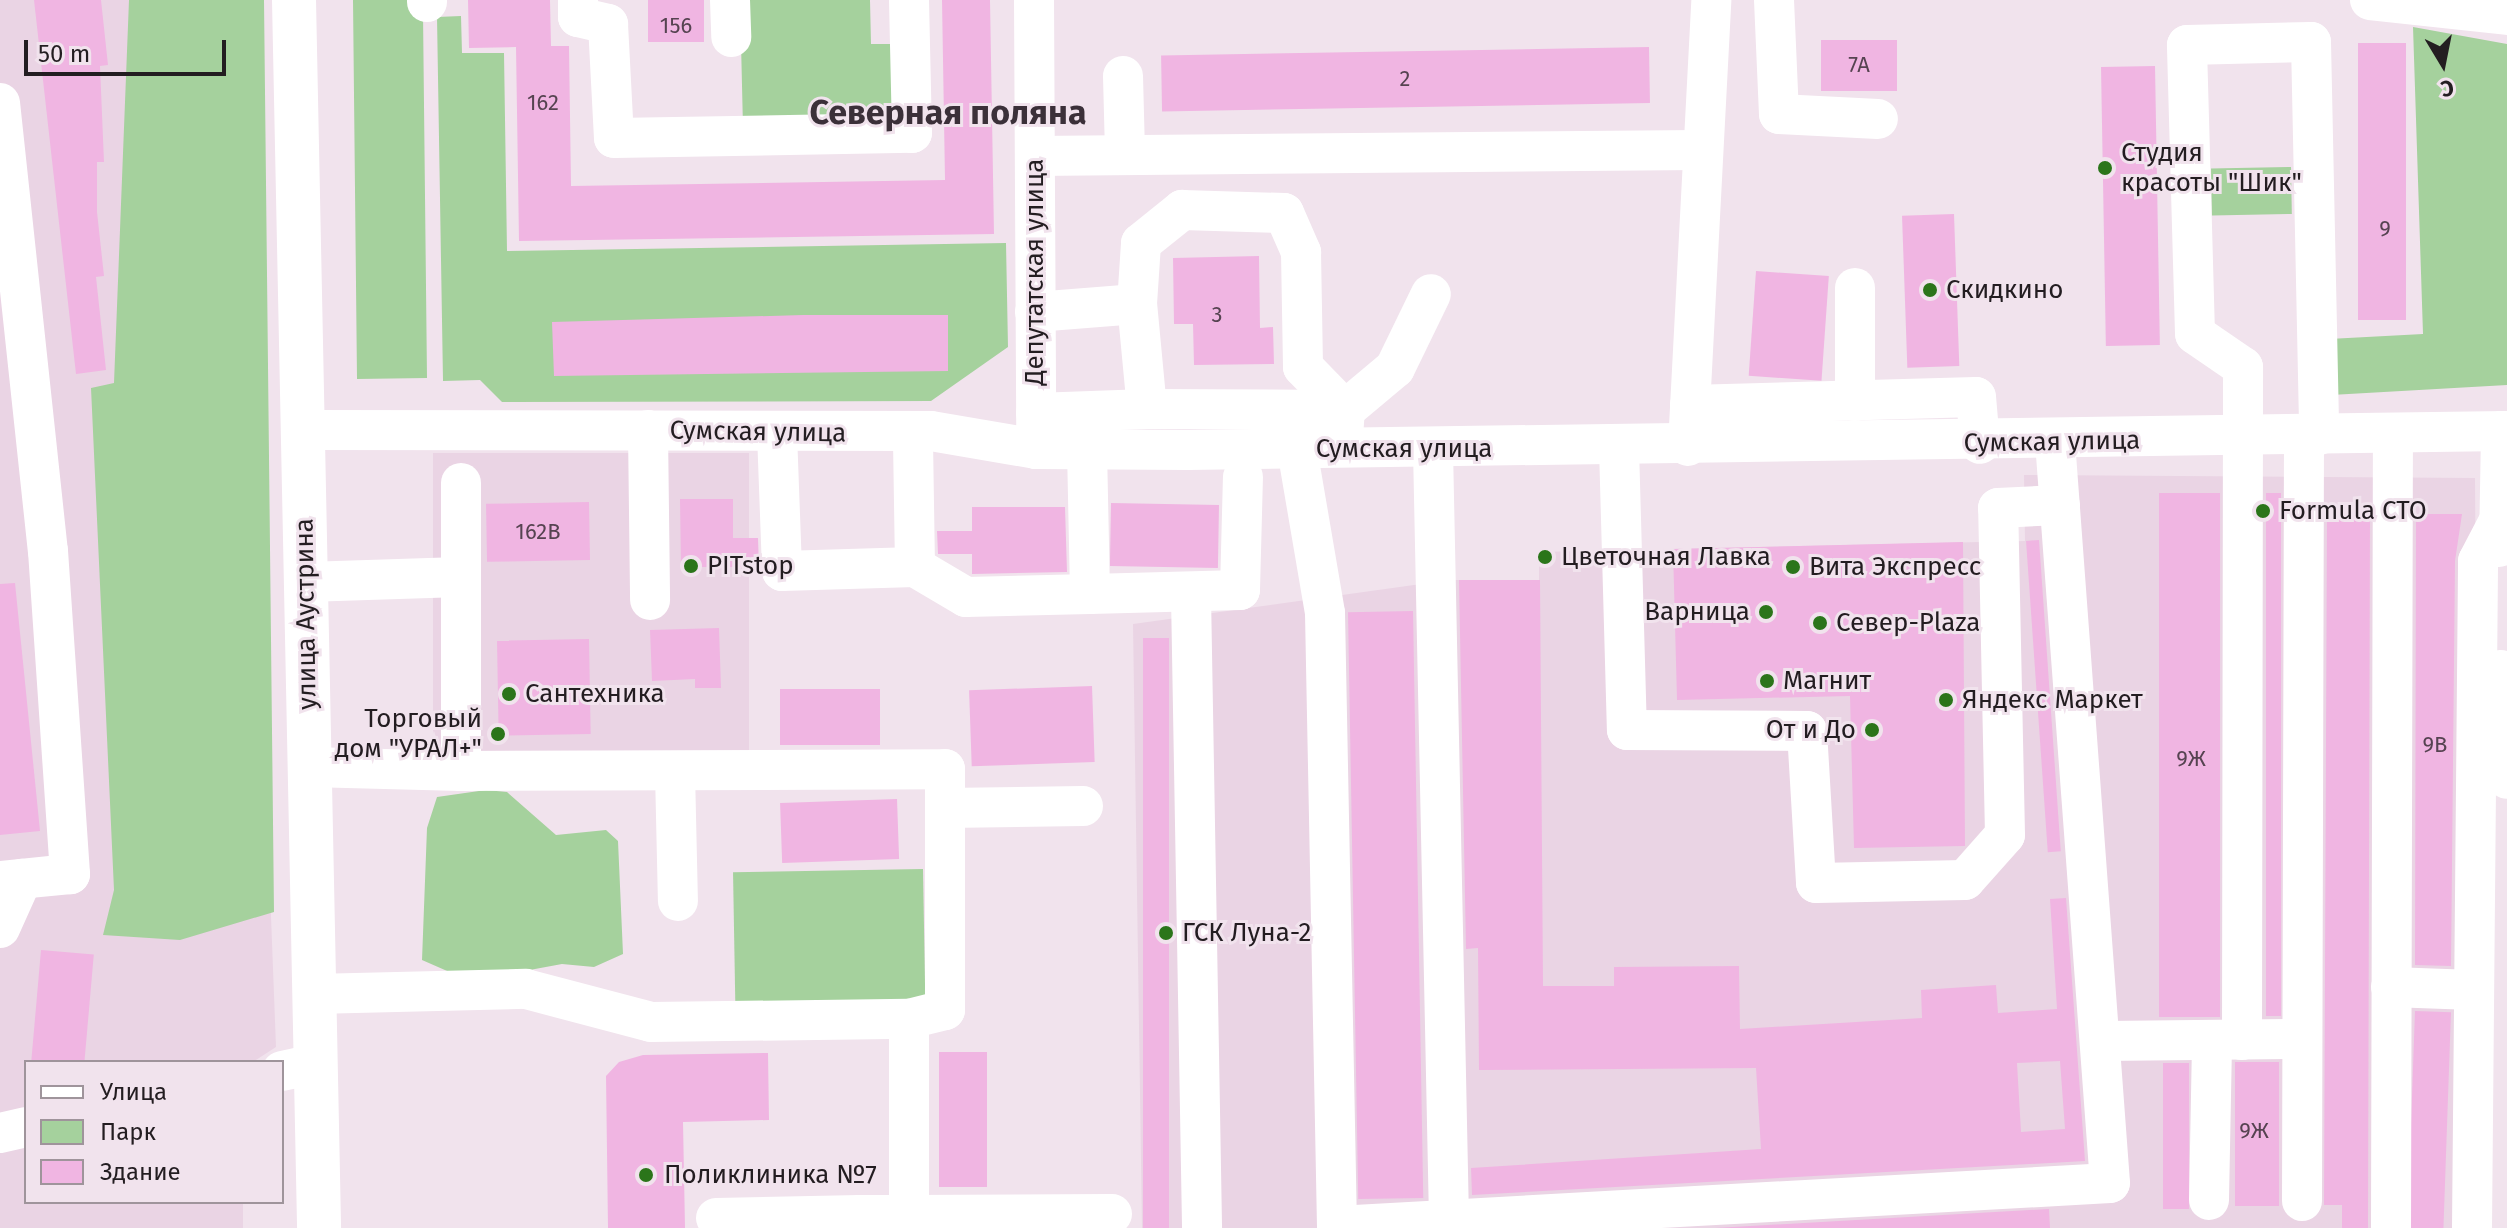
<!DOCTYPE html>
<html>
<head>
<meta charset="utf-8">
<style>
	body { margin:0 }
	#map { position:relative; width:2507px; height:1228px; overflow:hidden; background:#f1e3ed; font-family:"Fira Sans",sans-serif }
	div>[style] { position:absolute }
	[style*='--x'] { left:calc(var(--x)*1px); top:calc(var(--y)*1px); width:calc(var(--w)*1px); rotate:calc(var(--a)*1deg) }
	.built>* { inset:0; background:#ead4e4; transform-origin:0 0 }
	.green>* { inset:0; background:#a5d19d; transform-origin:0 0 }
	.building>* { inset:0; background:#f0b5e2; transform-origin:0 0 }
	.minor>* { height:40px; margin:-20px; padding:0 20px; transform-origin:20px; border-radius:20px; background:#fff }
	.major>* { height:44px; margin:-22px; padding:0 22px; transform-origin:22px; border-radius:22px; background:#fff }
	.dots>* { width:22px; height:22px; translate:-50% -50%; box-sizing:border-box; border:4px solid #f1e3ed; border-radius:50% }
	span { translate:-50% -50%; white-space:nowrap; text-align:center; line-height:1.15; -webkit-text-stroke:6px #f1e3ed; paint-order:stroke }
	.number-label { font-size:22px; color:#564351 }
	.number-label span { -webkit-text-stroke-width:0 }
	.poi-label { font-size:26px; color:#231d21 }
	.left { translate:0 -50%; text-align:left }
	.right { translate:-100% -50%; text-align:right }
	.street-label { font-size:26px; color:#231d21 }
	.district-label { font-size:34px; color:#3b3039; font-weight:700 }
	.legend { position:absolute; left:24px; top:1060px; width:260px; height:144px; box-sizing:border-box; background:#f1e3ed; border:2px solid #9f949b; margin:0; padding:10px 14px; list-style:none; font-size:24px; color:#231d21 }
	.legend li { display:flex; align-items:center; gap:16px; height:40px }
	.legend b { width:40px; border:2px solid #9f949b }
	.north { position:absolute; left:2403px; top:24px; width:80px; height:80px; -webkit-text-stroke:6px #f1e3ed; paint-order:stroke; rotate:170deg; font-size:22px; font-weight:700; line-height:32px; text-align:center; color:#231d21 }
	.north::after { content:''; display:block; margin:auto; width:28px; height:36px; background:#231d21; clip-path:polygon(50% 0,100% 100%,50% 72%,0 100%) }
	.scale { position:absolute; left:24px; top:40px; width:202px; height:36px; box-sizing:border-box; border:4px solid #231d21; border-top:0; padding-left:10px; font-size:24px; line-height:28px; white-space:nowrap; color:#231d21; -webkit-text-stroke:6px #f1e3ed; paint-order:stroke }
</style>
</head>
<body>
<div id="map">
	<div class="built">
		<div style="clip-path:polygon(0 0,236px 0,276px 1047px,253px 1062px,26px 1062px,26px 1202px,243px 1202px,243px 1228px,0 1228px)"></div>
		<div style="left:749px;top:453px;width:299px;height:316px;rotate:90deg"></div>
		<div style="clip-path:polygon(2024px 475px,2475px 478px,2480px 1228px,1142px 1228px,1133px 624px,1450px 580px,1539px 580px,1539px 552px,2025px 541px)"></div>
	</div>
	<div class="green">
		<div style="clip-path:polygon(129px 0,264px 0,274px 912px,180px 940px,103px 935px,114px 890px,91px 388px,114px 383px)"></div>
		<div style="clip-path:polygon(353px 0,410px 0,410px 13px,423px 13px,427px 378px,357px 379px)"></div>
		<div style="clip-path:polygon(740px 0,870px 0,871px 44px,894px 44px,895px 125px,743px 128px)"></div>
		<div style="clip-path:polygon(461px 16px,462px 53px,504px 53px,507px 251px,1006px 243px,1008px 347px,931px 401px,502px 402px,480px 380px,443px 381px,437px 17px)"></div>
		<div style="clip-path:polygon(2413px 27px,2507px 44px,2507px 385px,2331px 395px,2329px 339px,2423px 334px)"></div>
		<div style="left:2291px;top:167px;width:47px;height:80px;rotate:89deg"></div>
		<div style="clip-path:polygon(486px 790px,507px 792px,556px 835px,606px 830px,618px 841px,623px 954px,594px 967px,562px 964px,497px 976px,454px 974px,422px 960px,427px 828px,437px 797px)"></div>
		<div style="left:923px;top:869px;width:144px;height:190px;rotate:89deg"></div>
	</div>
	<div class="building">
		<div style="clip-path:polygon(34px 0,101px 0,108px 65px,100px 66px,104px 162px,97px 162px,97px 212px,104px 276px,96px 277px,106px 370px,76px 374px)"></div>
		<div style="clip-path:polygon(468px 0,550px 0,551px 46px,569px 46px,571px 186px,945px 180px,942px 0,990px 0,994px 234px,519px 241px,516px 47px,469px 48px)"></div>
		<div style="left:648px;top:0;width:56px;height:42px"></div>
		<div style="left:1821px;top:40px;width:76px;height:51px"></div>
		<div style="left:2358px;top:43px;width:48px;height:277px"></div>
		<div style="left:1649px;top:47px;width:56px;height:488px;rotate:89deg"></div>
		<div style="left:2155px;top:66px;width:279px;height:54px;rotate:89deg"></div>
		<div style="left:1954px;top:214px;width:152px;height:52px;rotate:88deg"></div>
		<div style="clip-path:polygon(1259px 256px,1260px 328px,1273px 327px,1274px 364px,1194px 365px,1193px 324px,1174px 324px,1173px 258px)"></div>
		<div style="left:1756px;top:271px;width:73px;height:105px;rotate:4deg"></div>
		<div style="clip-path:polygon(803px 315px,948px 315px,948px 371px,554px 376px,552px 322px)"></div>
		<div style="left:2159px;top:493px;width:61px;height:524px"></div>
		<div style="left:2266px;top:493px;width:15px;height:523px"></div>
		<div style="clip-path:polygon(680px 499px,733px 499px,733px 538px,758px 538px,759px 567px,681px 567px)"></div>
		<div style="left:589px;top:502px;width:58px;height:103px;rotate:89deg"></div>
		<div style="left:1219px;top:505px;width:63px;height:108px;rotate:91deg"></div>
		<div style="clip-path:polygon(972px 507px,1065px 507px,1067px 572px,972px 574px,972px 554px,938px 554px,937px 531px,972px 531px)"></div>
		<div style="clip-path:polygon(2327px 510px,2370px 510px,2368px 1228px,2342px 1228px,2342px 1205px,2324px 1205px)"></div>
		<div style="clip-path:polygon(2416px 514px,2462px 514px,2455px 561px,2451px 966px,2415px 965px)"></div>
		<div style="left:2039px;top:540px;width:312px;height:13px;rotate:86deg"></div>
		<div style="clip-path:polygon(1963px 542px,1965px 846px,1854px 848px,1850px 696px,1677px 700px,1673px 549px)"></div>
		<div style="clip-path:polygon(evenodd,1459px 580px,1540px 580px,1543px 986px,1614px 986px,1614px 967px,1739px 966px,1740px 1029px,1922px 1018px,1921px 990px,1996px 985px,1998px 1013px,2057px 1009px,2050px 899px,2066px 898px,2085px 1161px,1472px 1195px,1471px 1168px,1761px 1149px,1756px 1068px,1479px 1070px,1478px 948px,1466px 949px,1459px 580px,2060px 1061px,2065px 1129px,2021px 1132px,2017px 1063px,2060px 1061px)"></div>
		<div style="clip-path:polygon(15px 583px,40px 831px,0 835px,0 584px)"></div>
		<div style="left:1413px;top:611px;width:587px;height:65px;rotate:89deg"></div>
		<div style="clip-path:polygon(719px 628px,721px 688px,695px 688px,695px 679px,652px 681px,650px 630px)"></div>
		<div style="left:1143px;top:638px;width:26px;height:590px"></div>
		<div style="left:589px;top:639px;width:95px;height:92px;rotate:89deg"></div>
		<div style="left:1092px;top:686px;width:76px;height:123px;rotate:88deg"></div>
		<div style="left:780px;top:689px;width:100px;height:56px"></div>
		<div style="left:897px;top:799px;width:60px;height:117px;rotate:88deg"></div>
		<div style="left:41px;top:950px;width:53px;height:112px;rotate:5deg"></div>
		<div style="left:2415px;top:1011px;width:36px;height:217px;rotate:2deg"></div>
		<div style="left:987px;top:1052px;width:135px;height:48px;rotate:90deg"></div>
		<div style="clip-path:polygon(768px 1053px,769px 1120px,683px 1122px,685px 1228px,608px 1228px,606px 1076px,619px 1062px,643px 1055px)"></div>
		<div style="left:2279px;top:1062px;width:144px;height:44px;rotate:90deg"></div>
		<div style="left:2163px;top:1063px;width:26px;height:146px"></div>
		<div style="clip-path:polygon(2049px 1209px,2050px 1228px,1715px 1228px)"></div>
	</div>
	<div class="minor">
		<div style="--x:427;--y:0;--w:2;--a:90"></div>
		<div style="--x:578;--y:0;--w:17;--a:90"></div>
		<div style="--x:578;--y:17;--w:31;--a:13"></div>
		<div style="--x:608;--y:24;--w:114;--a:87"></div>
		<div style="--x:614;--y:138;--w:298;--a:-1"></div>
		<div style="--x:912;--y:133;--w:133;--a:-91.3"></div>
		<div style="--x:730;--y:0;--w:37;--a:88"></div>
		<div style="--x:1034;--y:0;--w:449;--a:89.7"></div>
		<div style="--x:1774;--y:0;--w:114;--a:87.5"></div>
		<div style="--x:1779;--y:114;--w:99;--a:2.9"></div>
		<div style="--x:2370;--y:0;--w:138;--a:6.2"></div>
		<div style="--x:1123;--y:76;--w:79;--a:88.5"></div>
		<div style="--x:0;--y:103;--w:451;--a:83.9"></div>
		<div style="--x:48;--y:551;--w:324;--a:86.1"></div>
		<div style="--x:70;--y:874;--w:70;--a:174.3"></div>
		<div style="--x:1035;--y:156;--w:665;--a:-0.52"></div>
		<div style="--x:1182;--y:210;--w:102;--a:1.7"></div>
		<div style="--x:1284;--y:213;--w:43;--a:66.4"></div>
		<div style="--x:1301;--y:252;--w:115;--a:89"></div>
		<div style="--x:1303;--y:367;--w:60;--a:45.7"></div>
		<div style="--x:1345;--y:410;--w:198;--a:-179.7"></div>
		<div style="--x:1147;--y:409;--w:105;--a:-95.4"></div>
		<div style="--x:1137;--y:304;--w:61;--a:-86.2"></div>
		<div style="--x:1141;--y:243;--w:53;--a:-38.8"></div>
		<div style="--x:1035;--y:312;--w:102;--a:-4.5"></div>
		<div style="--x:1855;--y:401;--w:113;--a:-90"></div>
		<div style="--x:1690;--y:405;--w:286;--a:-1.6"></div>
		<div style="--x:1976;--y:397;--w:47;--a:85.1"></div>
		<div style="--x:1036;--y:413;--w:111;--a:-2.1"></div>
		<div style="--x:303;--y:430;--w:628;--a:0.09"></div>
		<div style="--x:931;--y:431;--w:107;--a:9.7"></div>
		<div style="--x:1036;--y:449;--w:152;--a:0.4"></div>
		<div style="--x:1188;--y:450;--w:1319;--a:-0.83"></div>
		<div style="--x:648;--y:430;--w:170;--a:89.3"></div>
		<div style="--x:777;--y:433;--w:138;--a:87.9"></div>
		<div style="--x:782;--y:571;--w:133;--a:-1.7"></div>
		<div style="--x:915;--y:567;--w:132;--a:-90.9"></div>
		<div style="--x:1343;--y:437;--w:27;--a:-86"></div>
		<div style="--x:1345;--y:410;--w:65;--a:-40"></div>
		<div style="--x:1395;--y:368;--w:82;--a:-64.1"></div>
		<div style="--x:1688;--y:446;--w:447;--a:-87"></div>
		<div style="--x:1619;--y:447;--w:283;--a:88.4"></div>
		<div style="--x:1627;--y:730;--w:180;--a:0.3"></div>
		<div style="--x:1807;--y:731;--w:152;--a:86.6"></div>
		<div style="--x:1816;--y:883;--w:149;--a:-1.2"></div>
		<div style="--x:1965;--y:880;--w:60;--a:-48.4"></div>
		<div style="--x:2005;--y:835;--w:327;--a:-91.2"></div>
		<div style="--x:1998;--y:508;--w:62;--a:-2.8"></div>
		<div style="--x:1087;--y:449;--w:145;--a:88.8"></div>
		<div style="--x:1090;--y:594;--w:150;--a:-1.5"></div>
		<div style="--x:1240;--y:590;--w:113;--a:-88.5"></div>
		<div style="--x:1297;--y:449;--w:166;--a:80.3"></div>
		<div style="--x:1325;--y:613;--w:613;--a:88.88"></div>
		<div style="--x:1337;--y:1226;--w:774;--a:-3.18"></div>
		<div style="--x:2110;--y:1183;--w:743;--a:-94.24"></div>
		<div style="--x:1433;--y:449;--w:771;--a:88.81"></div>
		<div style="--x:2499;--y:547;--w:116;--a:-89"></div>
		<div style="--x:915;--y:567;--w:59;--a:30.5"></div>
		<div style="--x:966;--y:597;--w:124;--a:-1.4"></div>
		<div style="--x:306;--y:582;--w:154;--a:-1.9"></div>
		<div style="--x:1191;--y:595;--w:633;--a:89"></div>
		<div style="--x:2501;--y:670;--w:109;--a:86.8"></div>
		<div style="--x:309;--y:767;--w:152;--a:1.5"></div>
		<div style="--x:461;--y:771;--w:288;--a:-90"></div>
		<div style="--x:461;--y:771;--w:484;--a:-0.2"></div>
		<div style="--x:945;--y:769;--w:241;--a:90"></div>
		<div style="--x:945;--y:1010;--w:37;--a:166"></div>
		<div style="--x:909;--y:1019;--w:196;--a:90"></div>
		<div style="--x:909;--y:1215;--w:49;--a:180"></div>
		<div style="--x:860;--y:1215;--w:13;--a:90"></div>
		<div style="--x:675;--y:772;--w:129;--a:88.7"></div>
		<div style="--x:945;--y:808;--w:138;--a:-0.8"></div>
		<div style="--x:0;--y:928;--w:54;--a:-65.8"></div>
		<div style="--x:2391;--y:987;--w:82;--a:2.1"></div>
		<div style="--x:314;--y:994;--w:212;--a:-1.4"></div>
		<div style="--x:526;--y:989;--w:129;--a:14.8"></div>
		<div style="--x:651;--y:1022;--w:258;--a:-0.7"></div>
		<div style="--x:2242;--y:1040;--w:673;--a:-89.91"></div>
		<div style="--x:2243;--y:367;--w:58;--a:-145.5"></div>
		<div style="--x:2195;--y:334;--w:289;--a:-91.6"></div>
		<div style="--x:2187;--y:45;--w:124;--a:-1.4"></div>
		<div style="--x:2311;--y:42;--w:393;--a:88.8"></div>
		<div style="--x:2104;--y:1041;--w:198;--a:-0.6"></div>
		<div style="--x:282;--y:1071;--w:34;--a:-12"></div>
		<div style="--x:0;--y:1133;--w:27;--a:-13"></div>
		<div style="--x:2209;--y:1200;--w:160;--a:-88.9"></div>
		<div style="--x:2302;--y:1201;--w:765;--a:-89.85"></div>
		<div style="--x:909;--y:1215;--w:203;--a:-0.3"></div>
		<div style="--x:716;--y:1218;--w:144;--a:-1.2"></div>
		<div style="--x:2391;--y:1228;--w:795;--a:-89.86"></div>
		<div style="--x:2472;--y:1228;--w:667;--a:-89.48"></div>
		<div style="--x:2478;--y:561;--w:47;--a:-62.4"></div>
	</div>
	<div class="major">
		<div style="--x:294;--y:0;--w:1228;--a:88.83"></div>
	</div>
	<div class="dots">
		<div style="left:2105px;top:168px;background:#2b751a"></div>
		<div style="left:1930px;top:290px;background:#2b751a"></div>
		<div style="left:2263px;top:511px;background:#2b751a"></div>
		<div style="left:1545px;top:557px;background:#2b751a"></div>
		<div style="left:691px;top:566px;background:#2b751a"></div>
		<div style="left:1793px;top:567px;background:#2b751a"></div>
		<div style="left:1766px;top:612px;background:#2b751a"></div>
		<div style="left:1820px;top:623px;background:#2b751a"></div>
		<div style="left:1767px;top:681px;background:#2b751a"></div>
		<div style="left:509px;top:694px;background:#2b751a"></div>
		<div style="left:1946px;top:700px;background:#2b751a"></div>
		<div style="left:1872px;top:730px;background:#2b751a"></div>
		<div style="left:498px;top:734px;background:#2b751a"></div>
		<div style="left:1166px;top:933px;background:#2b751a"></div>
		<div style="left:646px;top:1175px;background:#2b751a"></div>
	</div>
	<div class="number-label">
		<span style="left:676px;top:26px">156</span>
		<span style="left:1859px;top:65px">7А</span>
		<span style="left:1405px;top:79px">2</span>
		<span style="left:543px;top:103px">162</span>
		<span style="left:2385px;top:229px">9</span>
		<span style="left:1217px;top:315px">3</span>
		<span style="left:538px;top:532px">162В</span>
		<span style="left:2435px;top:745px">9В</span>
		<span style="left:2191px;top:759px">9Ж</span>
		<span style="left:2254px;top:1131px">9Ж</span>
	</div>
	<div class="poi-label">
		<span class="left" style="left:2121px;top:168px">Студия<br>красоты "Шик"</span>
		<span class="left" style="left:1946px;top:290px">Скидкино</span>
		<span class="left" style="left:2279px;top:511px">Formula СТО</span>
		<span class="left" style="left:1561px;top:557px">Цветочная Лавка</span>
		<span class="left" style="left:707px;top:566px">PITstop</span>
		<span class="left" style="left:1809px;top:567px">Вита Экспресс</span>
		<span class="right" style="left:1750px;top:612px">Варница</span>
		<span class="left" style="left:1836px;top:623px">Север-Plaza</span>
		<span class="left" style="left:1783px;top:681px">Магнит</span>
		<span class="left" style="left:525px;top:694px">Сантехника</span>
		<span class="left" style="left:1962px;top:700px">Яндекс Маркет</span>
		<span class="right" style="left:482px;top:734px">Торговый<br>дом "УРАЛ+"</span>
		<span class="right" style="left:1856px;top:730px">От и До</span>
		<span class="left" style="left:1182px;top:933px">ГСК Луна-2</span>
		<span class="left" style="left:664px;top:1175px">Поликлиника №7</span>
	</div>
	<div class="street-label">
		<span style="left:1035px;top:272px;rotate:-90deg">Депутатская улица</span>
		<span style="left:758px;top:432px;rotate:1deg">Сумская улица</span>
		<span style="left:2052px;top:442px;rotate:-1deg">Сумская улица</span>
		<span style="left:1404px;top:449px">Сумская улица</span>
		<span style="left:306px;top:614px;rotate:-91deg">улица Аустрина</span>
	</div>
	<div class="district-label">
		<span style="left:948px;top:113px">Северная поляна</span>
	</div>
	<ul class="legend">
	<li><b style="height:10px;background:#fff"></b>Улица</li>
	<li><b style="height:22px;background:#a5d19d"></b>Парк</li>
	<li><b style="height:22px;background:#f0b5e2"></b>Здание</li>
	</ul>
	<div class="north">С</div>
	<div class="scale">50 m</div>
</div>
</body>
</html>
